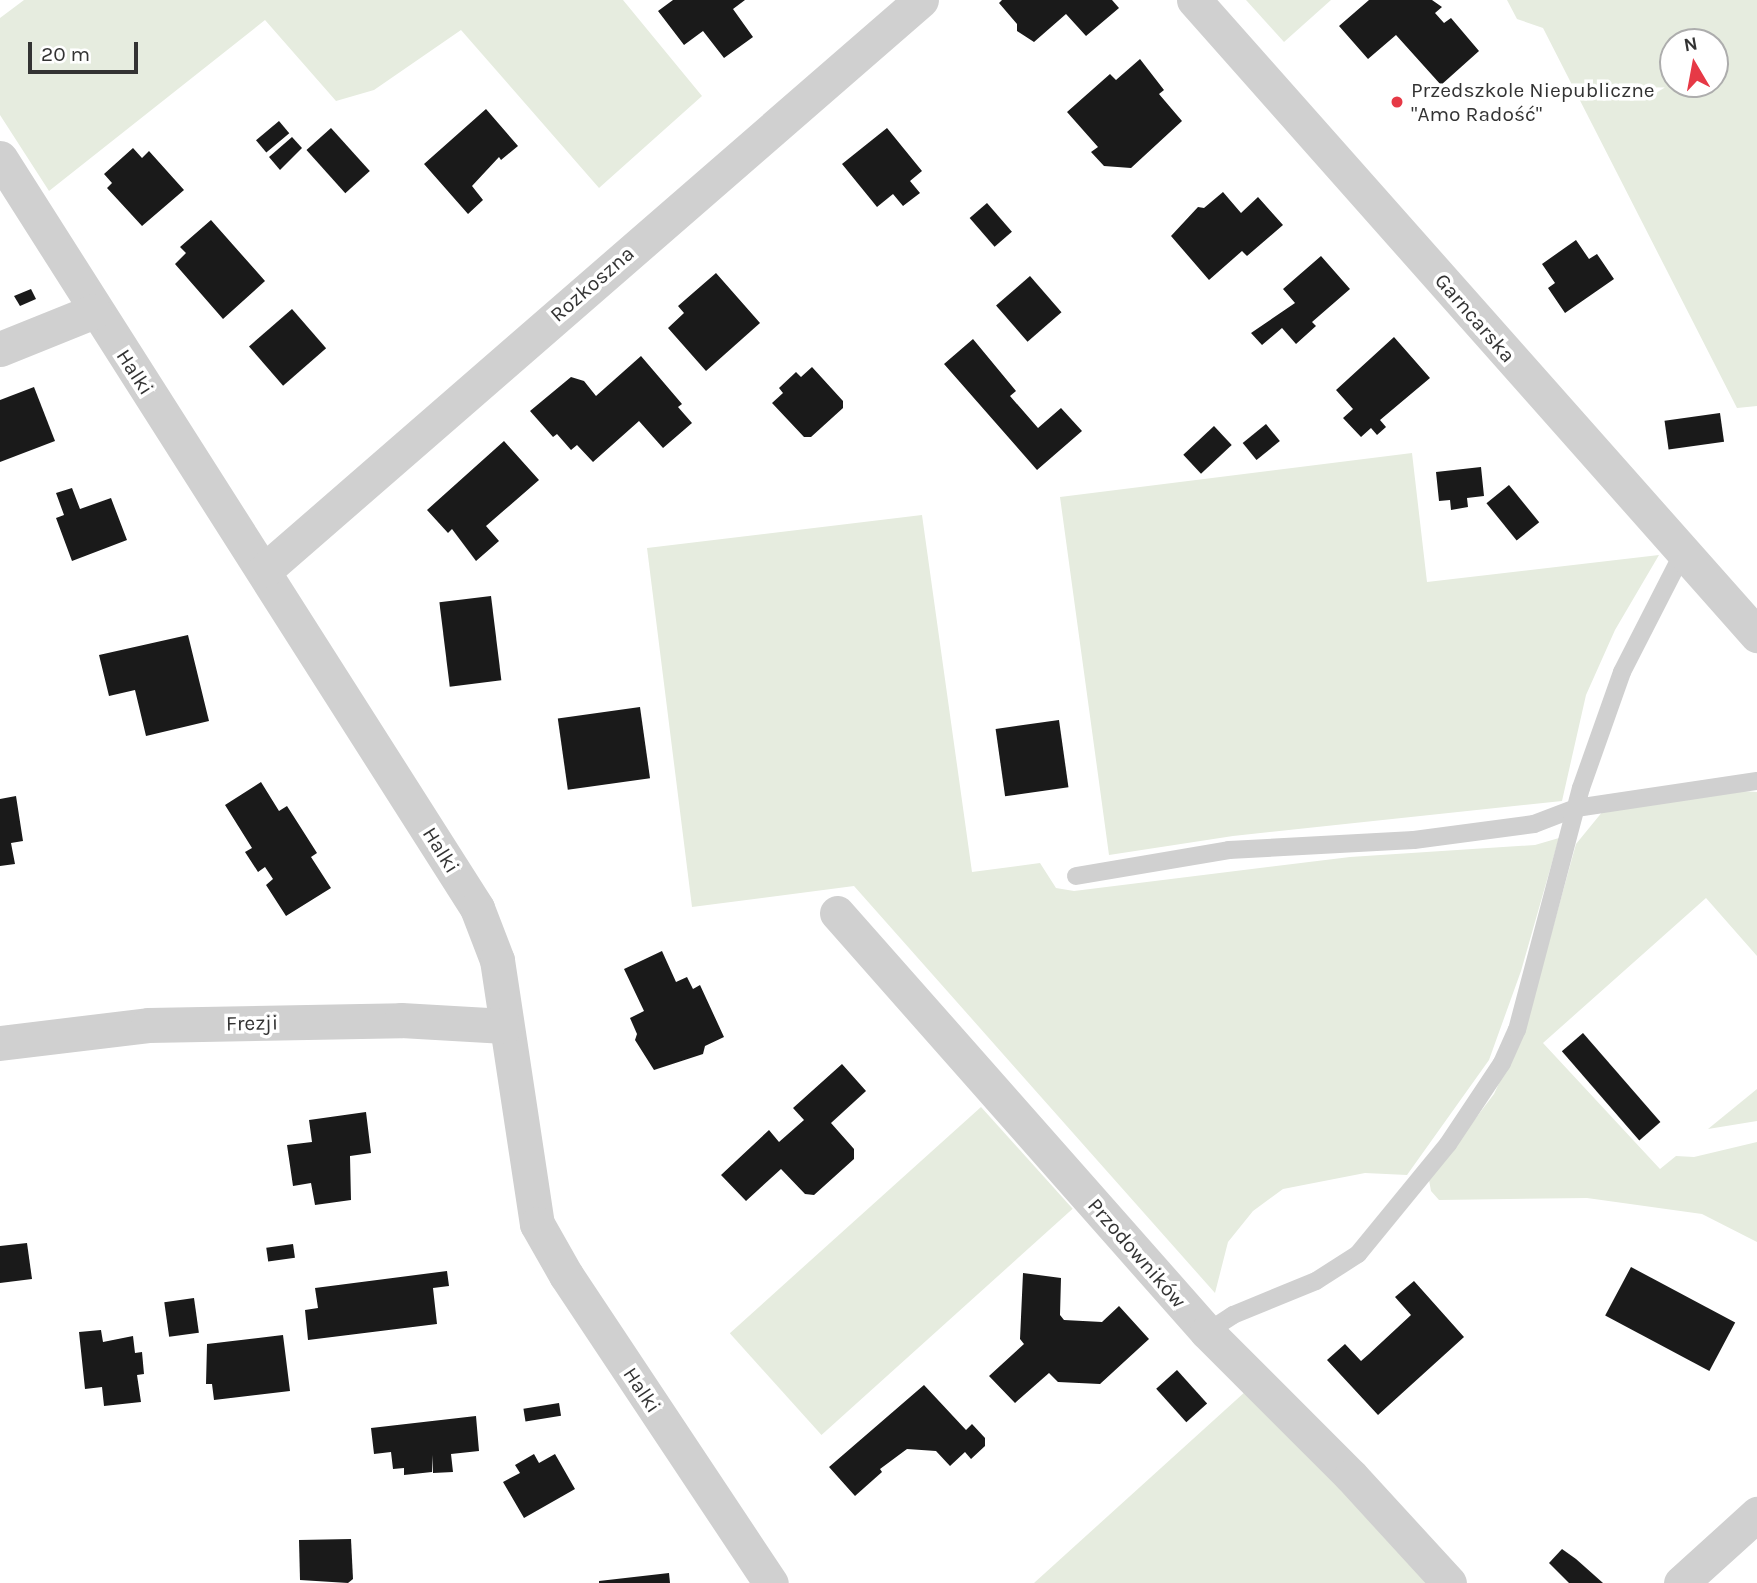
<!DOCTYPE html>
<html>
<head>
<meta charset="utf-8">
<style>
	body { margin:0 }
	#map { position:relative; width:1757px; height:1583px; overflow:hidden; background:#fff; font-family:Karla,sans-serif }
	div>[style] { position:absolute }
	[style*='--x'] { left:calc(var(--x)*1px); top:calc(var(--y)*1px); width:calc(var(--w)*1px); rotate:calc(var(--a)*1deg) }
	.green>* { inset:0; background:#e6ecdf; transform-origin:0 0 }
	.building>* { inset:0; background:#1a1a1a; transform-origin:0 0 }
	.service>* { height:18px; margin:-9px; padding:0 9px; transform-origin:9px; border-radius:9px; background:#d0d0d0 }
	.minor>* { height:35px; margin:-17.5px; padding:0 17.5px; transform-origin:17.5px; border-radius:17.5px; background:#d0d0d0 }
	.dots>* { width:19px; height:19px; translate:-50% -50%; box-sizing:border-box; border:4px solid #fff; border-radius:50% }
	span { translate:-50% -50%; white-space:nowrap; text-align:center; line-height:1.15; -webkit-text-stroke:7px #fff; paint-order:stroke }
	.poi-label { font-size:21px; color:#333 }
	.left { translate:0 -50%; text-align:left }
	.street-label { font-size:21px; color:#333 }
	.north { position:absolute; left:1659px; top:28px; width:70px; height:70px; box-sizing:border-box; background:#fff; border:2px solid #adadad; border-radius:50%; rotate:350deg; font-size:19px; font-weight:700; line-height:28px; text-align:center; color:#333 }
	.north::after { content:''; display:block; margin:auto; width:24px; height:32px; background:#e63946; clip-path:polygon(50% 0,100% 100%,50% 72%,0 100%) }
	.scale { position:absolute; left:28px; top:42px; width:110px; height:32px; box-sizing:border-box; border:4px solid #333; border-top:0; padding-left:9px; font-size:21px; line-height:24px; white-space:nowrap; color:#333; -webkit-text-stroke:5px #fff; paint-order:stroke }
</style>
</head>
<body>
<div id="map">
	<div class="green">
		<div style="clip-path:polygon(24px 0,623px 0,702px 96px,599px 188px,461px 30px,374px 90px,336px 101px,265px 20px,49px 191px,0 115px,0 18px)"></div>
		<div style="clip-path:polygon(1246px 0,1331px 0,1284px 42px)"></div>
		<div style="clip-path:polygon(evenodd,1507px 0,1757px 0,1757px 406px,1737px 408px,1543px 28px,1517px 19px,1507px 0,1673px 42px,1715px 42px,1715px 84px,1673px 84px,1673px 42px)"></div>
		<div style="clip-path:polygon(1412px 453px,1427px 582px,1659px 555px,1615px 630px,1586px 695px,1562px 801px,1233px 836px,1109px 855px,1060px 497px)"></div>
		<div style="clip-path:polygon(922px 515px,972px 872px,1040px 863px,1056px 888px,1074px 891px,1350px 857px,1535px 845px,1559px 838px,1521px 971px,1489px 1060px,1407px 1175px,1365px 1173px,1283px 1189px,1253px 1211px,1228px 1242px,1215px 1293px,854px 886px,692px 907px,647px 548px)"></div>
		<div style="clip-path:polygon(1727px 790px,1757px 792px,1757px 956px,1706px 898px,1543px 1043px,1660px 1169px,1676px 1156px,1694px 1157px,1757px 1142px,1757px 1242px,1702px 1214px,1587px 1198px,1439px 1200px,1431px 1191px,1429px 1180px,1494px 1094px,1526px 1025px,1576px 844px,1603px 811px)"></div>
		<div style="clip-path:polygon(1757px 1089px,1757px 1121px,1708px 1129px)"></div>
		<div style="left:981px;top:1107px;width:137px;height:338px;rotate:48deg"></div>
		<div style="clip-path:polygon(1246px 1391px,1431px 1583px,1034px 1583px)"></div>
	</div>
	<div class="building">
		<div style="clip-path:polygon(673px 0,745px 0,733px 9px,753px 37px,724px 58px,703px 31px,684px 45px,658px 11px)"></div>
		<div style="clip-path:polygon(1002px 0,1112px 0,1119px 8px,1086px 36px,1066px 14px,1034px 42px,1017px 31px,1017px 24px,999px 3px)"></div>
		<div style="clip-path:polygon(1369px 0,1432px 0,1442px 7px,1435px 13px,1444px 23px,1451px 18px,1479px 51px,1441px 85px,1396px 35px,1368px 59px,1339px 26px)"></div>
		<div style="clip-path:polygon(1140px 59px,1164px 90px,1159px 94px,1182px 121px,1131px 168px,1104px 166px,1091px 152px,1098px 147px,1067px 112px,1110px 74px,1116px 80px)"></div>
		<div style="clip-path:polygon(486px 109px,518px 146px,501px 160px,499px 157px,472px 186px,483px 200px,468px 214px,424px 164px)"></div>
		<div style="left:279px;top:121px;width:16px;height:30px;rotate:50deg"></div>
		<div style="left:331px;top:128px;width:58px;height:33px;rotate:48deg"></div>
		<div style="clip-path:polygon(887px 128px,922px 171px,910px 181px,920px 193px,903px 206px,893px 194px,877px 207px,842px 164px)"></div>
		<div style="clip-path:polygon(292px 137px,302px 148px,280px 170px,269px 157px)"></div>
		<div style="clip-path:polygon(133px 148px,142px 158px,149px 151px,184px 190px,142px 226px,107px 188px,112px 183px,104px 174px)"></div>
		<div style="clip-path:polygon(1223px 192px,1241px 213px,1258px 197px,1283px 225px,1247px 256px,1242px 251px,1209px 280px,1171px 236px,1198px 207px,1204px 208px)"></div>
		<div style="left:987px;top:203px;width:38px;height:23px;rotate:49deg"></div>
		<div style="clip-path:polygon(211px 220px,265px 281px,223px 319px,175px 264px,186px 253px,180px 247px)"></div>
		<div style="clip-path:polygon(1576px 240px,1589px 259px,1597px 254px,1614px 279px,1565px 313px,1548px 288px,1555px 283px,1542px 264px)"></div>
		<div style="clip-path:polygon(1321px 256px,1350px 289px,1312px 322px,1316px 326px,1296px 344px,1282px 328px,1262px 345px,1251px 333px,1295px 303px,1283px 289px)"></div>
		<div style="clip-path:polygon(716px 273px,760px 323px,706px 371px,668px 328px,684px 313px,678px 306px)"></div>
		<div style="left:1030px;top:276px;width:48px;height:45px;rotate:49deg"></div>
		<div style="clip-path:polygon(31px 289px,36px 299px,20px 306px,14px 296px)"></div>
		<div style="left:292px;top:309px;width:52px;height:57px;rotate:49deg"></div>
		<div style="clip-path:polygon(1394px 337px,1430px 378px,1380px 420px,1386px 427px,1377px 435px,1371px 428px,1361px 437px,1343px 418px,1353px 409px,1336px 390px)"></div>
		<div style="clip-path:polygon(973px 339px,1016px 391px,1010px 396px,1038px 428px,1061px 408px,1082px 431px,1037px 470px,944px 364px)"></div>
		<div style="clip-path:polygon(641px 356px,682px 404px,678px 407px,692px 423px,663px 448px,639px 421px,593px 462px,577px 445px,571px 450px,557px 434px,553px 437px,530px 411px,571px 377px,584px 381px,596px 396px)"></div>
		<div style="clip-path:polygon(812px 367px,843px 401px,843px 408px,811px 437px,804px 437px,772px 403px,783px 393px,779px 388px,796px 372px,801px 377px)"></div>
		<div style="clip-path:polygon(34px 387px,55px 441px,0 462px,0 400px)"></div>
		<div style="left:1720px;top:413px;width:29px;height:56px;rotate:82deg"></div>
		<div style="left:1266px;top:424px;width:22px;height:30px;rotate:51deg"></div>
		<div style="left:1214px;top:426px;width:26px;height:42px;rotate:47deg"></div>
		<div style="clip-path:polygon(504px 441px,539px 480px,486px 526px,499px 541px,476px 561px,452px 529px,448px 533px,427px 510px)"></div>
		<div style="clip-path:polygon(1481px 467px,1484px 496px,1467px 498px,1468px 507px,1451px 510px,1450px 500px,1439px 501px,1436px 472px)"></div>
		<div style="left:1509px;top:485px;width:48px;height:29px;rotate:51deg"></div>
		<div style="clip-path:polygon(72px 488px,80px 509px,111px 498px,127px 540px,72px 561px,56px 518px,64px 515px,56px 493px)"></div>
		<div style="left:491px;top:596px;width:85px;height:52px;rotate:83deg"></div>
		<div style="clip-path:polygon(188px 635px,209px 721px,146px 736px,135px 690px,109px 696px,99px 655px)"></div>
		<div style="left:640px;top:707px;width:72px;height:83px;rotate:82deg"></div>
		<div style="left:1059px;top:720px;width:68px;height:64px;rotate:82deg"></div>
		<div style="clip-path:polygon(261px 782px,279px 811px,287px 806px,317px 853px,311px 857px,331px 888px,286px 916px,266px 885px,273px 879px,265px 867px,258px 872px,245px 852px,252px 848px,225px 805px)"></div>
		<div style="clip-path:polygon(16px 796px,23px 841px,11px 843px,15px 864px,0 866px,0 799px)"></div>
		<div style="clip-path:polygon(662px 951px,676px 982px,687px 977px,693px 989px,700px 985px,724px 1037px,705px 1046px,703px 1054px,654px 1070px,635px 1040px,637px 1034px,630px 1018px,644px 1011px,624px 969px)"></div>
		<div style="left:1583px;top:1033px;width:118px;height:28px;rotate:49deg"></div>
		<div style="clip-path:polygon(842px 1064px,866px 1091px,831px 1123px,854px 1149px,854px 1159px,814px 1195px,805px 1194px,781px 1169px,746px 1201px,721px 1175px,769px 1130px,779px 1142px,804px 1120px,793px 1108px)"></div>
		<div style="clip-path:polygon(366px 1112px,371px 1153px,350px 1156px,351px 1200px,315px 1205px,311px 1183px,293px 1186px,287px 1145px,312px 1142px,309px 1120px)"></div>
		<div style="clip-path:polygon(27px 1243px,32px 1279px,0 1283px,0 1246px)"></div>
		<div style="left:293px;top:1244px;width:14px;height:27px;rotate:82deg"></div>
		<div style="left:1631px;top:1267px;width:118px;height:55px;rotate:28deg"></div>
		<div style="clip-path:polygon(447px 1271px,449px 1286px,433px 1288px,437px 1324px,308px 1340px,305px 1310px,318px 1308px,315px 1288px)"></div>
		<div style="clip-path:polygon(1023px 1273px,1061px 1278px,1060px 1315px,1064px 1320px,1102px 1322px,1119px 1306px,1149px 1339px,1100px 1384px,1058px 1382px,1049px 1373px,1015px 1403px,989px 1376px,1024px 1344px,1020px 1339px)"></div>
		<div style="clip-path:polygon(1414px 1281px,1464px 1337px,1378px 1415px,1327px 1360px,1345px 1344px,1361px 1361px,1369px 1354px,1411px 1315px,1395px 1297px)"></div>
		<div style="left:194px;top:1298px;width:35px;height:30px;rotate:82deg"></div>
		<div style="clip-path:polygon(101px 1330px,103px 1342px,133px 1336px,135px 1353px,142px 1352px,144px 1374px,137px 1375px,141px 1402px,104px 1406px,102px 1387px,85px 1389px,79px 1332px)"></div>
		<div style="clip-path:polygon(283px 1335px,290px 1391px,214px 1400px,212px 1384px,206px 1384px,207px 1344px)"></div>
		<div style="left:1177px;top:1370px;width:45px;height:28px;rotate:48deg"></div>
		<div style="clip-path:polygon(924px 1385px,966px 1430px,972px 1424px,985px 1438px,985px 1446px,971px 1459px,965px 1452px,950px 1466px,936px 1451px,907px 1449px,880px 1469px,882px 1472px,855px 1496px,829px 1467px)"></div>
		<div style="left:559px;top:1403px;width:13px;height:36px;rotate:81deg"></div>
		<div style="clip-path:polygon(476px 1416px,479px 1451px,451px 1454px,453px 1472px,433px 1473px,432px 1455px,432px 1472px,404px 1475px,404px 1468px,393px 1469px,391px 1452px,374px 1454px,371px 1428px)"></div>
		<div style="clip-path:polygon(534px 1454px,539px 1463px,555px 1454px,575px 1489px,524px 1518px,503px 1482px,520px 1473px,515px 1465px)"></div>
		<div style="clip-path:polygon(351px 1539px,353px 1579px,348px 1583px,300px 1580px,299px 1540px)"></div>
		<div style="clip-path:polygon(1562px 1549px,1576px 1559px,1603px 1583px,1569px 1583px,1549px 1563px)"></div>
		<div style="clip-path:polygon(669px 1573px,670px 1583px,599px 1583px,599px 1581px)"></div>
	</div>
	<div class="service">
		<div style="--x:1076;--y:876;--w:155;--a:-9.6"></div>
		<div style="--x:1229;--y:850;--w:185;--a:-3.1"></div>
		<div style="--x:1414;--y:840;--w:121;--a:-7.6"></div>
		<div style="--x:1534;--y:824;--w:45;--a:-20.9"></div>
		<div style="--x:1576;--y:808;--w:183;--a:-8.5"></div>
		<div style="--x:1207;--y:1332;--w:31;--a:-33"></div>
		<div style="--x:1233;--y:1315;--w:90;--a:-22.3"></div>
		<div style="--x:1316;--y:1281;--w:50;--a:-32.7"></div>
		<div style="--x:1358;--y:1254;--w:142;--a:-50.7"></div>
		<div style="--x:1448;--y:1144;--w:97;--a:-56.3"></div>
		<div style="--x:1502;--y:1063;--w:36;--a:-66"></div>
		<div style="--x:1517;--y:1030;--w:250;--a:-75.2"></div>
		<div style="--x:1581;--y:788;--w:123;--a:-70.5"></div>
		<div style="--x:1622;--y:672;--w:134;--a:-62.9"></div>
	</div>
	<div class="minor">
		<div style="--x:1194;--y:0;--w:849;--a:48.44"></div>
		<div style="--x:0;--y:158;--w:889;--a:57.54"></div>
		<div style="--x:477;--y:908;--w:56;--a:69"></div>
		<div style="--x:497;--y:960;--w:267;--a:81.4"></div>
		<div style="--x:537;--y:1224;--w:59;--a:60.4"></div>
		<div style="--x:566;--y:1275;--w:370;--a:56.4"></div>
		<div style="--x:0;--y:349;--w:101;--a:-22"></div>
		<div style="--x:265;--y:570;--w:869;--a:-40.99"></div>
		<div style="--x:837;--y:913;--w:559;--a:48.55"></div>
		<div style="--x:1207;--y:1332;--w:204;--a:45"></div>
		<div style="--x:1351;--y:1476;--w:145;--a:47.5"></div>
		<div style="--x:0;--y:1043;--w:149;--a:-6.9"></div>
		<div style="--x:148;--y:1025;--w:253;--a:-1.1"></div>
		<div style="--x:401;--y:1020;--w:104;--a:3.3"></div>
		<div style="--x:1681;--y:1583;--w:103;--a:-42.2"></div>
	</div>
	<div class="dots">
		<div style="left:1397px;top:102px;background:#e63946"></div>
	</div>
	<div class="poi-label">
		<span class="left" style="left:1411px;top:102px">Przedszkole Niepubliczne<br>"Amo Radość"</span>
	</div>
	<div class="street-label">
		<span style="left:592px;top:284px;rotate:-41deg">Rozkoszna</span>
		<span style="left:1475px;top:318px;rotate:49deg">Garncarska</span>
		<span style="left:135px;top:372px;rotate:57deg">Halki</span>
		<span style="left:441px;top:850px;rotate:58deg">Halki</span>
		<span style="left:252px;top:1023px;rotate:-1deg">Frezji</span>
		<span style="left:1137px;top:1253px;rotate:49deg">Przodowników</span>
		<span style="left:642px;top:1390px;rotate:56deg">Halki</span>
	</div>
	<div class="north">N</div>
	<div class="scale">20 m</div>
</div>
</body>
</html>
